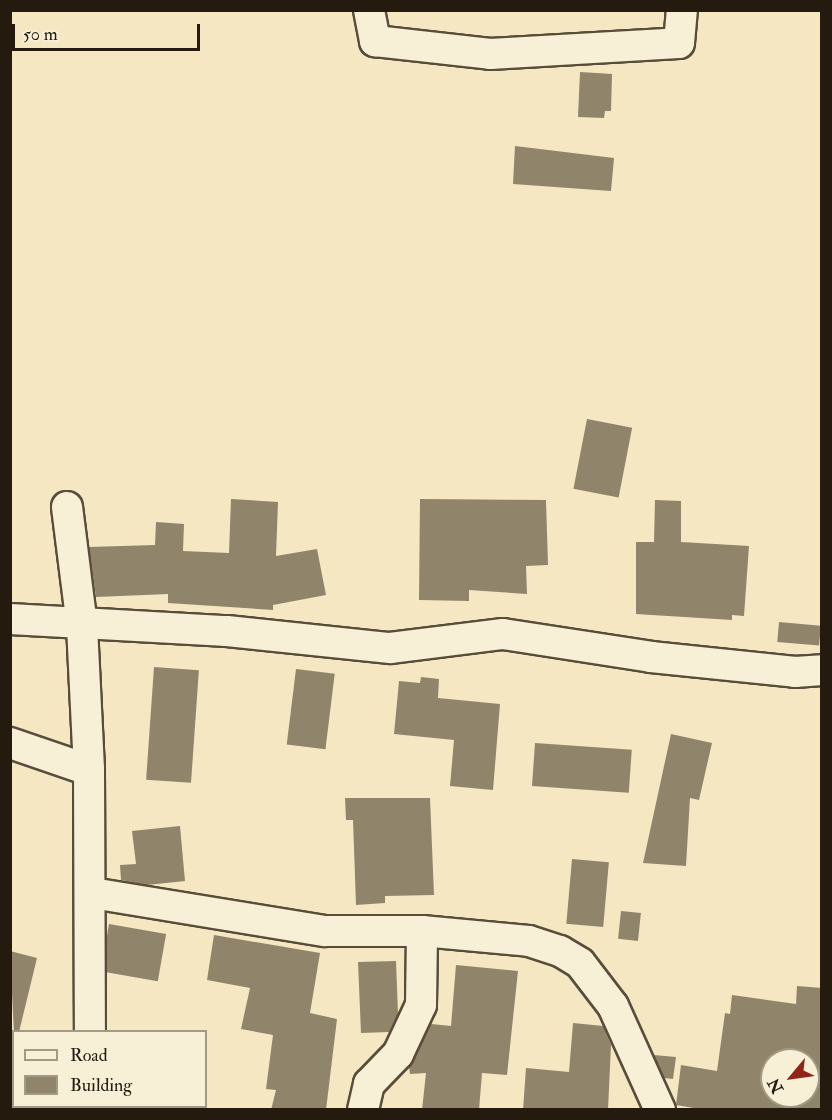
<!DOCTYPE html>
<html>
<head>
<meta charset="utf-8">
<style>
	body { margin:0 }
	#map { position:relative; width:832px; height:1120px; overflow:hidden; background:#f4e7c2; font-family:"IM FELL Double Pica",serif }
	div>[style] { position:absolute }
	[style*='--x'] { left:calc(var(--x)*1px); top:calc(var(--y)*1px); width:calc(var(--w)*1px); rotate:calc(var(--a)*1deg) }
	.building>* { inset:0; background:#90856b; transform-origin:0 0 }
	.roads { filter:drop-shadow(2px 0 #584d3a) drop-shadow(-2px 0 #584d3a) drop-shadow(0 2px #584d3a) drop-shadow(0 -2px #584d3a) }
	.minor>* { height:30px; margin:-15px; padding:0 15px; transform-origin:15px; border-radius:15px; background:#f8efd7 }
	span { translate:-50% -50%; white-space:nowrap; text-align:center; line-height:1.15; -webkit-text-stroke:4.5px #f8efd7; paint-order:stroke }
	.frame { position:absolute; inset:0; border:12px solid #241a0d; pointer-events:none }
	.legend { position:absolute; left:12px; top:1030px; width:195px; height:78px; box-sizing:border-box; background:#f8efd7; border:2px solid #a39a86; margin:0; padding:8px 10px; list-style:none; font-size:18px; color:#241a0d }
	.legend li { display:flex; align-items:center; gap:12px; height:30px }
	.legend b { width:30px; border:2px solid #a39a86 }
	.north { position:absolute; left:760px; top:1048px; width:60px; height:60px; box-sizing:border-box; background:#f8efd7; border:2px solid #a39a86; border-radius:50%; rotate:241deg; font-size:16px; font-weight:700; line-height:24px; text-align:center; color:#241a0d }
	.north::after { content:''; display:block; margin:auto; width:21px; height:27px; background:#8f2418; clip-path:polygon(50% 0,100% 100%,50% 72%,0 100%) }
	.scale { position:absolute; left:12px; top:24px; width:188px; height:27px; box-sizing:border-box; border:3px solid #241a0d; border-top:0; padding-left:8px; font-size:18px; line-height:21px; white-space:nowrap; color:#241a0d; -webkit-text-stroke:4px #f8efd7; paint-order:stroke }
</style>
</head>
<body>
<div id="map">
	<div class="building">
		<div style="clip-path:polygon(580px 72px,612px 74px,611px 111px,605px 111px,604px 118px,578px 117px)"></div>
		<div style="clip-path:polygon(515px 146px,614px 158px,611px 191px,513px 184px)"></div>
		<div style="left:587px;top:419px;width:46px;height:71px;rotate:11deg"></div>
		<div style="clip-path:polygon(231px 499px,278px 502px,276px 556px,317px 549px,326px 595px,273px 605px,273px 610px,168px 603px,168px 594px,96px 597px,89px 547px,155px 545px,156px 522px,184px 524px,183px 551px,229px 553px)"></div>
		<div style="clip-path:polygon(420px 499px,546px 500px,548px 565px,526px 566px,527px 594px,469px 590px,469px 601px,419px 600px)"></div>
		<div style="clip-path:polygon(655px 500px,681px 501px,681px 542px,749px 546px,744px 616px,732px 615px,732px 620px,636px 614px,636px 542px,654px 542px)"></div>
		<div style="left:779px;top:622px;width:42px;height:20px;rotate:5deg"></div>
		<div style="left:154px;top:667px;width:45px;height:113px;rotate:4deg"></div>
		<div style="left:296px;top:669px;width:39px;height:76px;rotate:7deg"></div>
		<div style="clip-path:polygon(421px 677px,439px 679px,438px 698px,500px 704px,493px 790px,450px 786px,454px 740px,394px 734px,399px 681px,420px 683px)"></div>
		<div style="clip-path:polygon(671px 734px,712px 743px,699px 800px,690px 798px,686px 866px,643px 863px)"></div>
		<div style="left:535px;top:743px;width:97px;height:43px;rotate:4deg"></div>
		<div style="clip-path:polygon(345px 798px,430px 798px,434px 895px,385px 896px,385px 903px,356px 905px,353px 820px,346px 820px)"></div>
		<div style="clip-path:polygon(180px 826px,185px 881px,147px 885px,121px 880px,120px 865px,136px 864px,132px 831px)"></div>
		<div style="left:572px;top:859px;width:37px;height:65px;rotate:5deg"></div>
		<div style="left:621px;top:911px;width:20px;height:28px;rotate:6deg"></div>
		<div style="left:109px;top:924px;width:58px;height:48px;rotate:10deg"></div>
		<div style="clip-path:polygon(214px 935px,320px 953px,310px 1013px,337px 1019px,326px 1110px,271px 1110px,276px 1090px,266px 1089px,273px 1035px,241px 1029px,250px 988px,207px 980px)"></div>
		<div style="clip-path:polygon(10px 951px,37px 958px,19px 1032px,14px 1034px)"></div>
		<div style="clip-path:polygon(396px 961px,398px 1014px,389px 1032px,361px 1033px,358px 962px)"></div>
		<div style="clip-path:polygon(456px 965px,518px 971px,507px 1075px,482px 1073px,479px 1110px,422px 1110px,426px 1073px,410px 1074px,409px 1067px,431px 1024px,451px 1026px)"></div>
		<div style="clip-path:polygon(evenodd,797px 986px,822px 988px,822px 1110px,705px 1110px,676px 1105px,681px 1065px,717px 1071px,725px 1013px,730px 1014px,732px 995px,796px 1004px,797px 986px,772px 1060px,808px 1060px,808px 1096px,772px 1096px,772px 1060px)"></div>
		<div style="clip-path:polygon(573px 1023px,603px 1026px,611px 1045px,608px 1110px,523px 1110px,526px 1068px,569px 1072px)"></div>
		<div style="clip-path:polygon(654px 1055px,676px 1057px,673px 1079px,664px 1078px)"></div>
	</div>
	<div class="roads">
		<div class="minor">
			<div style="--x:369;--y:10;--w:32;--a:79"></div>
			<div style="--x:375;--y:41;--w:116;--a:6.4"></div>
			<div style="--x:490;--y:54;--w:189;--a:-3.3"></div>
			<div style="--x:679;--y:43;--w:33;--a:-85"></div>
			<div style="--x:67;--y:507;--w:120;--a:82.8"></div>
			<div style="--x:82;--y:626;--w:144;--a:87.2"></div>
			<div style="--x:89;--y:770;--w:262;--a:89.8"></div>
			<div style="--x:10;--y:619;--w:217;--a:3.2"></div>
			<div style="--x:227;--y:631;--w:164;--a:6"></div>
			<div style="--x:390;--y:648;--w:114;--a:-7.1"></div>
			<div style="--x:503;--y:634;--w:150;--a:8.8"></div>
			<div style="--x:651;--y:657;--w:145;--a:5.9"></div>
			<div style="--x:795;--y:672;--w:27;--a:-4"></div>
			<div style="--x:10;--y:743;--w:83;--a:18.9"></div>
			<div style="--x:92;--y:893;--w:236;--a:9.3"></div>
			<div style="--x:325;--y:931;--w:97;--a:0"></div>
			<div style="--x:422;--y:931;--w:107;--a:5.3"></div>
			<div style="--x:529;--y:941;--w:33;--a:18"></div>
			<div style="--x:560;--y:951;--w:23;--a:31"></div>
			<div style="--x:580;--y:963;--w:54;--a:52.5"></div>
			<div style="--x:613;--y:1006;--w:114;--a:65.7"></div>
			<div style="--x:86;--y:1110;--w:4;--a:-76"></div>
			<div style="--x:363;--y:1110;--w:27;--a:-77"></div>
			<div style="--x:369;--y:1084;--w:42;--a:-46"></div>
			<div style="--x:398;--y:1054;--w:54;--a:-64.9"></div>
			<div style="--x:421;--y:1005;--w:74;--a:-89.2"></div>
		</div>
	</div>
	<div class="frame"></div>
	<ul class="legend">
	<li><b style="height:8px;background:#f8efd7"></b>Road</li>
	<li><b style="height:16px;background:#90856b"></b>Building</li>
	</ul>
	<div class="north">N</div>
	<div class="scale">50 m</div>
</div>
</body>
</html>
